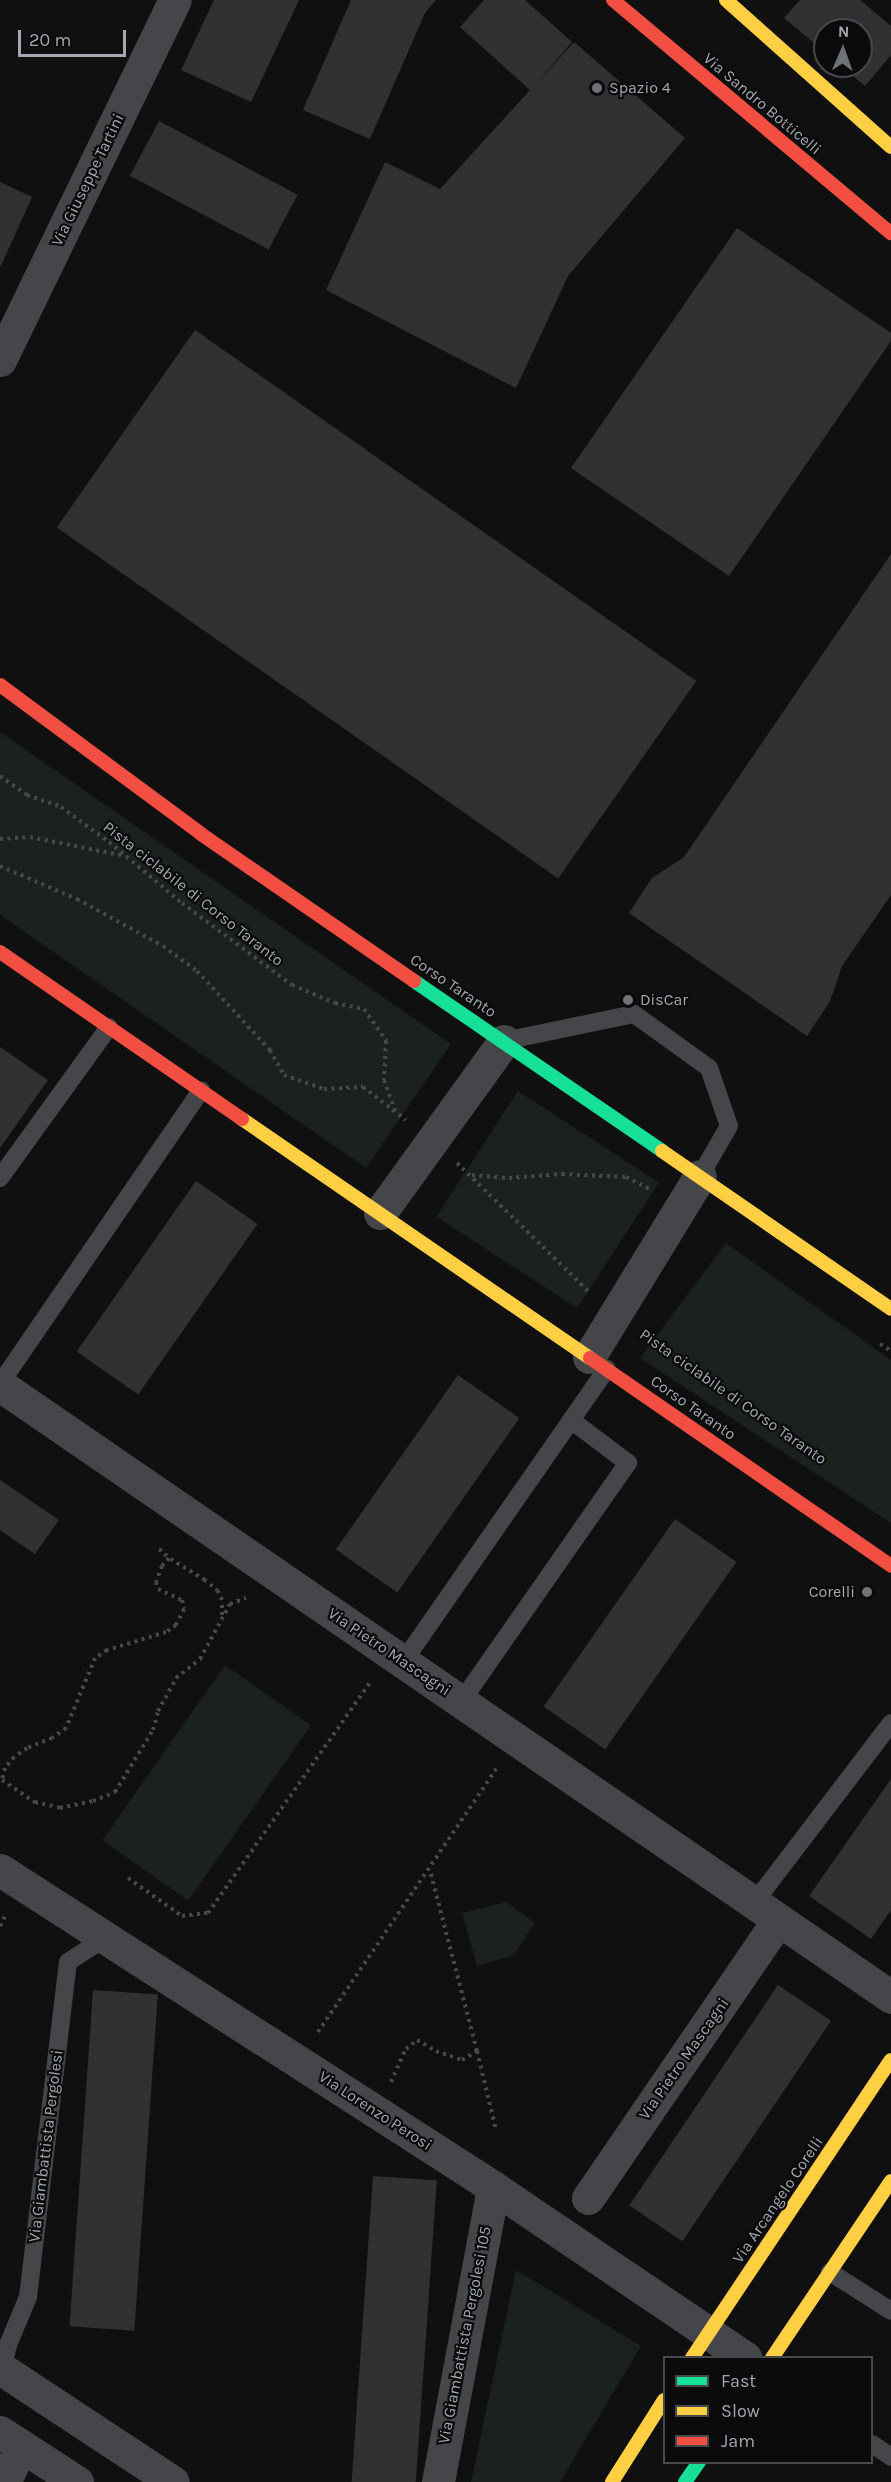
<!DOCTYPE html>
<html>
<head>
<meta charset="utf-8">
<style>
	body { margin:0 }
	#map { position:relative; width:891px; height:2482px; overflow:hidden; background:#101011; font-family:Karla,sans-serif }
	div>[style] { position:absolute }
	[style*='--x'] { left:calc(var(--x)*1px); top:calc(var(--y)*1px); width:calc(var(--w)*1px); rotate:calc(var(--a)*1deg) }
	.green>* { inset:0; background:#1b211c; transform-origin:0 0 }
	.building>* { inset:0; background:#313133; transform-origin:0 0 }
	.path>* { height:4px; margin-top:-2px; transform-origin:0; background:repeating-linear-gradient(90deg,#47484b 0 3px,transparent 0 7.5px) }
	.lane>* { height:18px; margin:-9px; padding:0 9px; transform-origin:9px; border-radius:9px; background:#454649 }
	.street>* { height:33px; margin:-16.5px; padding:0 16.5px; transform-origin:16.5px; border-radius:16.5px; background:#454649 }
	.fast>* { height:14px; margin:-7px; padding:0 7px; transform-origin:7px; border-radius:7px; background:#16e098 }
	.slow>* { height:14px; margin:-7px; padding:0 7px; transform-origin:7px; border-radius:7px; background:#ffcf43 }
	.jam>* { height:14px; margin:-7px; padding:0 7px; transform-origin:7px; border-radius:7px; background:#f24e42 }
	.dots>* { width:16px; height:16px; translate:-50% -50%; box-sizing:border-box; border:3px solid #0b0b0c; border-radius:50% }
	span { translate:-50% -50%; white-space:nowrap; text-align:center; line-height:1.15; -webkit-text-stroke:4.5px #0b0b0c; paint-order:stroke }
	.poi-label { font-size:16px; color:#a2a7b1 }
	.left { translate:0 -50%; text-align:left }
	.right { translate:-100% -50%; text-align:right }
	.street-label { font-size:16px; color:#a2a7b1 }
	.legend { position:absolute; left:663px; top:2356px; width:210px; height:108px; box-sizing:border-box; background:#0b0b0c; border:2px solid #47494e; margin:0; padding:8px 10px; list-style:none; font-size:18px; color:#a2a7b1 }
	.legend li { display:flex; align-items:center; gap:12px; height:30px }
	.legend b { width:30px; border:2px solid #47494e }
	.north { position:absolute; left:813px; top:18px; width:60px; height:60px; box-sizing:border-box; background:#0b0b0c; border:2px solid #47494e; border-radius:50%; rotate:2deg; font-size:16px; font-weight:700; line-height:24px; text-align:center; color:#a2a7b1 }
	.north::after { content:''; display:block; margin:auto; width:21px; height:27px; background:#6f7279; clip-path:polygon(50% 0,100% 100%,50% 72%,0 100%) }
	.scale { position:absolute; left:18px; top:30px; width:108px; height:27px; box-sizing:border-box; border:3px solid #a2a7b1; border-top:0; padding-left:8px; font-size:18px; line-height:21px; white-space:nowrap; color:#a2a7b1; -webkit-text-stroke:4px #0b0b0c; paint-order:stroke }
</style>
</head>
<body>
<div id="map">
	<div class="green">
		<div style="clip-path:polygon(0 732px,451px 1044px,366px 1168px,0 915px)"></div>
		<div style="left:518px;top:1091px;width:168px;height:150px;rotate:33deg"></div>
		<div style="clip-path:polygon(726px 1243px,891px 1360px,891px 1523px,640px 1358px)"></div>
		<div style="left:225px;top:1665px;width:105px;height:214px;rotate:35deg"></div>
		<div style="clip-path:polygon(506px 1902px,535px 1923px,514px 1955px,477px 1966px,462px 1913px)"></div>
		<div style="clip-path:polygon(516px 2270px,641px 2346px,560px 2482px,471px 2482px)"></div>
	</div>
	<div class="building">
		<div style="clip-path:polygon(214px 0,299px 0,251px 102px,181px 70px)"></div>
		<div style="clip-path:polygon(351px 0,436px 0,425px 13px,370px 139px,303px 110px)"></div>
		<div style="clip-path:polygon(484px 0,525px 0,572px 42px,535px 85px,574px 42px,685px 138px,568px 276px,516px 388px,326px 290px,385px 162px,440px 189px,530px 90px,460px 27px)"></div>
		<div style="clip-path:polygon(800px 0,860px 0,891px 26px,891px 55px,865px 86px,841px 66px,861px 66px,861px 30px,825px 30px,825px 52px,784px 18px)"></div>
		<div style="left:159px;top:121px;width:157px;height:62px;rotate:28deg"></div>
		<div style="clip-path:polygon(0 182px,32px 197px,0 268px)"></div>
		<div style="clip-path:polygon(737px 228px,891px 333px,891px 341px,729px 576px,571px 468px)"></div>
		<div style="left:195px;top:330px;width:612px;height:241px;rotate:35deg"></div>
		<div style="clip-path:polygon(891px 554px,891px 895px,842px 966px,830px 1001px,807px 1036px,629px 913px,652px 878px,684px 857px)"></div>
		<div style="clip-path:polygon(0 1047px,48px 1080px,0 1148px)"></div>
		<div style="left:196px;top:1181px;width:75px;height:208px;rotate:35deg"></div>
		<div style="left:458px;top:1375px;width:75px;height:213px;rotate:35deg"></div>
		<div style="clip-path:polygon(0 1480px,59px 1520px,35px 1554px,0 1530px)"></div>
		<div style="left:675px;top:1519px;width:75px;height:229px;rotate:35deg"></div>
		<div style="clip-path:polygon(891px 1779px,891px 1910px,871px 1939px,809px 1896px)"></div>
		<div style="left:778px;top:1985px;width:64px;height:266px;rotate:34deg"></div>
		<div style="left:93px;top:1990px;width:65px;height:337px;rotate:4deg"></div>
		<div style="left:373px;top:2176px;width:64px;height:307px;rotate:4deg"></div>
	</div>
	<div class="path">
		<div style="--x:0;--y:776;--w:33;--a:35"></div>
		<div style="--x:27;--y:795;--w:36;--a:19"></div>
		<div style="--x:61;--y:807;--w:59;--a:36.1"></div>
		<div style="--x:109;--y:842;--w:95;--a:39.9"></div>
		<div style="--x:182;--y:903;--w:137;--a:36.7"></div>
		<div style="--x:292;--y:985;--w:47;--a:22.7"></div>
		<div style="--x:335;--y:1003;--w:30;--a:12"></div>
		<div style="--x:364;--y:1009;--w:39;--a:55"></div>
		<div style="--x:386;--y:1041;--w:39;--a:93"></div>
		<div style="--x:384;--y:1080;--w:32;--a:70"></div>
		<div style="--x:0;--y:839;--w:30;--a:-4"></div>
		<div style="--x:30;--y:837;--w:97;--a:11.3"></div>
		<div style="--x:0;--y:866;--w:84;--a:23.2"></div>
		<div style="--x:77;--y:899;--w:98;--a:28.7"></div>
		<div style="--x:163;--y:946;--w:42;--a:36.3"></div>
		<div style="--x:197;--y:971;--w:108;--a:47.3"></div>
		<div style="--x:270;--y:1050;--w:29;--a:61"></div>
		<div style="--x:284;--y:1075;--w:42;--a:19.3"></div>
		<div style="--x:324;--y:1089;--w:39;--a:-3"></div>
		<div style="--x:363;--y:1087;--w:54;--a:37.5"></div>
		<div style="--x:457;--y:1163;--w:185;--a:44.3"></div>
		<div style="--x:472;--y:1175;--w:37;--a:5"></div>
		<div style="--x:509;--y:1178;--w:53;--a:-4.3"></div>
		<div style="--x:562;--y:1174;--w:64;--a:2.7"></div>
		<div style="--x:626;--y:1177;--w:27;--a:27"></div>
		<div style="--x:880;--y:1344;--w:13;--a:32"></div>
		<div style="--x:159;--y:1549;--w:13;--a:42"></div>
		<div style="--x:222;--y:1615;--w:15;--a:-90"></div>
		<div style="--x:222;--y:1600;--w:10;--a:-114"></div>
		<div style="--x:218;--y:1591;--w:17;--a:-140"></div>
		<div style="--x:205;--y:1580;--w:42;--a:-148.6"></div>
		<div style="--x:169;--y:1558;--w:11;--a:131"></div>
		<div style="--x:162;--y:1566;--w:17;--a:111"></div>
		<div style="--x:156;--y:1582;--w:7;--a:74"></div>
		<div style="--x:158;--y:1589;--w:26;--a:25"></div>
		<div style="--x:182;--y:1600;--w:9;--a:77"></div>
		<div style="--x:184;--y:1609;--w:18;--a:117"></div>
		<div style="--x:176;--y:1625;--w:12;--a:145"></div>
		<div style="--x:166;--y:1632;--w:62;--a:163"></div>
		<div style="--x:107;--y:1650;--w:14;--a:146"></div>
		<div style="--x:95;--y:1658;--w:76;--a:112.5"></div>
		<div style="--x:66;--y:1728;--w:17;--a:144"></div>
		<div style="--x:52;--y:1738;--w:27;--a:158"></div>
		<div style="--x:27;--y:1748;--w:16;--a:145"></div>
		<div style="--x:14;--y:1757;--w:14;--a:129"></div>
		<div style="--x:5;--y:1768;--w:12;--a:104"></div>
		<div style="--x:2;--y:1780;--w:40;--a:34"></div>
		<div style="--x:35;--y:1802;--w:26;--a:13"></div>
		<div style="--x:60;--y:1808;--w:34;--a:-12"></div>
		<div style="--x:93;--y:1801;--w:24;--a:-22"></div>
		<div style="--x:115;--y:1792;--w:73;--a:-58.5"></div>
		<div style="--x:153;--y:1730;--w:20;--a:-75"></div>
		<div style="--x:158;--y:1711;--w:38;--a:-61"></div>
		<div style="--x:176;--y:1678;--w:31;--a:-38"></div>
		<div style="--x:200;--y:1659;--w:63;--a:-61.4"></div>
		<div style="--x:230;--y:1604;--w:17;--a:-21"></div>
		<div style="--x:128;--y:1878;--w:66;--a:35.1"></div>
		<div style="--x:182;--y:1916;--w:26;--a:-7"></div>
		<div style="--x:208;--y:1913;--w:284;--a:-54.9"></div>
		<div style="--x:0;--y:1926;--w:11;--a:-63"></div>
		<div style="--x:318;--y:2032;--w:319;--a:-55.9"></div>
		<div style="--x:477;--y:2051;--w:81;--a:76.5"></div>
		<div style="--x:391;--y:2082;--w:36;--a:-66"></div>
		<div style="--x:406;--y:2049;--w:14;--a:-39"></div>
		<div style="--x:417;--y:2040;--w:22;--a:30"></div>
		<div style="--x:436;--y:2051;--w:28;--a:19"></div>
		<div style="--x:462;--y:2060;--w:17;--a:-31"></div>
		<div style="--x:477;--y:2051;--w:187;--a:-104.6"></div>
	</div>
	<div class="lane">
		<div style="--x:504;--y:1041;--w:133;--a:-11.7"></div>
		<div style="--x:634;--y:1014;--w:92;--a:35.8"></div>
		<div style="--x:709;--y:1068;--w:61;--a:71"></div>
		<div style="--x:729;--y:1126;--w:58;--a:120.1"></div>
		<div style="--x:0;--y:1178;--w:186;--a:-54.2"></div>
		<div style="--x:0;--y:1384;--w:356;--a:-55.6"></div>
		<div style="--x:403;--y:1662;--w:357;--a:-55.2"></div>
		<div style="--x:461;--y:1702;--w:292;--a:-55.1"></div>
		<div style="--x:628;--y:1463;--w:71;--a:-143"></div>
		<div style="--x:754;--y:1903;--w:226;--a:-52.7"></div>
		<div style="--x:830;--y:2272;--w:72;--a:32.6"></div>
		<div style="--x:2;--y:2369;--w:25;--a:-76"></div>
		<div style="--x:8;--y:2345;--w:52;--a:-67.4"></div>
		<div style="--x:28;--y:2297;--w:337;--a:-83.2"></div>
		<div style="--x:68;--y:1962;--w:44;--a:-33"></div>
		<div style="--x:872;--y:2444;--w:23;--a:34"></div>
	</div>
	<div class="street">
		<div style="--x:0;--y:360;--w:400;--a:-64.1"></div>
		<div style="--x:380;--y:1213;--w:212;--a:-54.2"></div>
		<div style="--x:589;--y:1357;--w:212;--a:-58.5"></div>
		<div style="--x:0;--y:1385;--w:1081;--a:34.48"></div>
		<div style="--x:0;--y:1870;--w:586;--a:32.74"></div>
		<div style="--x:493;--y:2187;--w:305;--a:34.1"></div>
		<div style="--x:588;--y:2198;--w:337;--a:-55.6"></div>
		<div style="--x:0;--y:2368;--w:207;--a:33.4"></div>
		<div style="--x:0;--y:2432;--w:92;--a:33"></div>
		<div style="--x:4;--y:2482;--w:40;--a:-63.4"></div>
		<div style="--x:438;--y:2482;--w:300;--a:-79.4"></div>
	</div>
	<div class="fast">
		<div style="--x:414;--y:981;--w:301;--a:34.4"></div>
		<div style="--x:685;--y:2482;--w:24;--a:-55"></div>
	</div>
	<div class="slow">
		<div style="--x:726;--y:0;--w:221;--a:41.7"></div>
		<div style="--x:242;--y:1119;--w:422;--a:34.5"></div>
		<div style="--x:662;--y:1151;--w:278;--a:34.6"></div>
		<div style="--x:692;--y:2358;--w:358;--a:-56.3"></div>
		<div style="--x:772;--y:2358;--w:213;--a:-56.1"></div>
		<div style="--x:612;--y:2482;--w:97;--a:-57.6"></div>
	</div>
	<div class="jam">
		<div style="--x:613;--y:0;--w:363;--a:40"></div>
		<div style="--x:0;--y:685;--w:250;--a:36.5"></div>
		<div style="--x:201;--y:834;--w:259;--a:34.6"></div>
		<div style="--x:0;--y:952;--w:294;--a:34.6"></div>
		<div style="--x:590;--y:1358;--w:366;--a:34.6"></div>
	</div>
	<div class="dots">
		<div style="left:597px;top:88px;background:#6f7279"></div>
		<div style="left:628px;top:1000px;background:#6f7279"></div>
		<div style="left:867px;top:1592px;background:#6f7279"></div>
	</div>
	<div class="poi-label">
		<span class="left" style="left:609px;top:88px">Spazio 4</span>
		<span class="left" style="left:640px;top:1000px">DisCar</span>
		<span class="right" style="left:855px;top:1592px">Corelli</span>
	</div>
	<div class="street-label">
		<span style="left:762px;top:104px;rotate:40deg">Via Sandro Botticelli</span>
		<span style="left:88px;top:180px;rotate:-64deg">Via Giuseppe Tartini</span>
		<span style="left:193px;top:894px;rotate:38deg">Pista ciclabile di Corso Taranto</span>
		<span style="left:453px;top:986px;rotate:34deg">Corso Taranto</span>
		<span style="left:733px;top:1397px;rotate:35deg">Pista ciclabile di Corso Taranto</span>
		<span style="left:693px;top:1408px;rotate:35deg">Corso Taranto</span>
		<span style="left:389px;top:1652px;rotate:34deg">Via Pietro Mascagni</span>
		<span style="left:684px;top:2059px;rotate:-55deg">Via Pietro Mascagni</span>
		<span style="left:375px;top:2111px;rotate:33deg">Via Lorenzo Perosi</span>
		<span style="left:46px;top:2146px;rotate:-83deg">Via Giambattista Pergolesi</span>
		<span style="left:778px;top:2200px;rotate:-56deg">Via Arcangelo Corelli</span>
		<span style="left:465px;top:2335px;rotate:-79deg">Via Giambattista Pergolesi 105</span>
	</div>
	<ul class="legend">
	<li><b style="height:8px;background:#16e098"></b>Fast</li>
	<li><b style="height:8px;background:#ffcf43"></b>Slow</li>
	<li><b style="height:8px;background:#f24e42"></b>Jam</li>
	</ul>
	<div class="north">N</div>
	<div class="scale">20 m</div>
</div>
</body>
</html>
